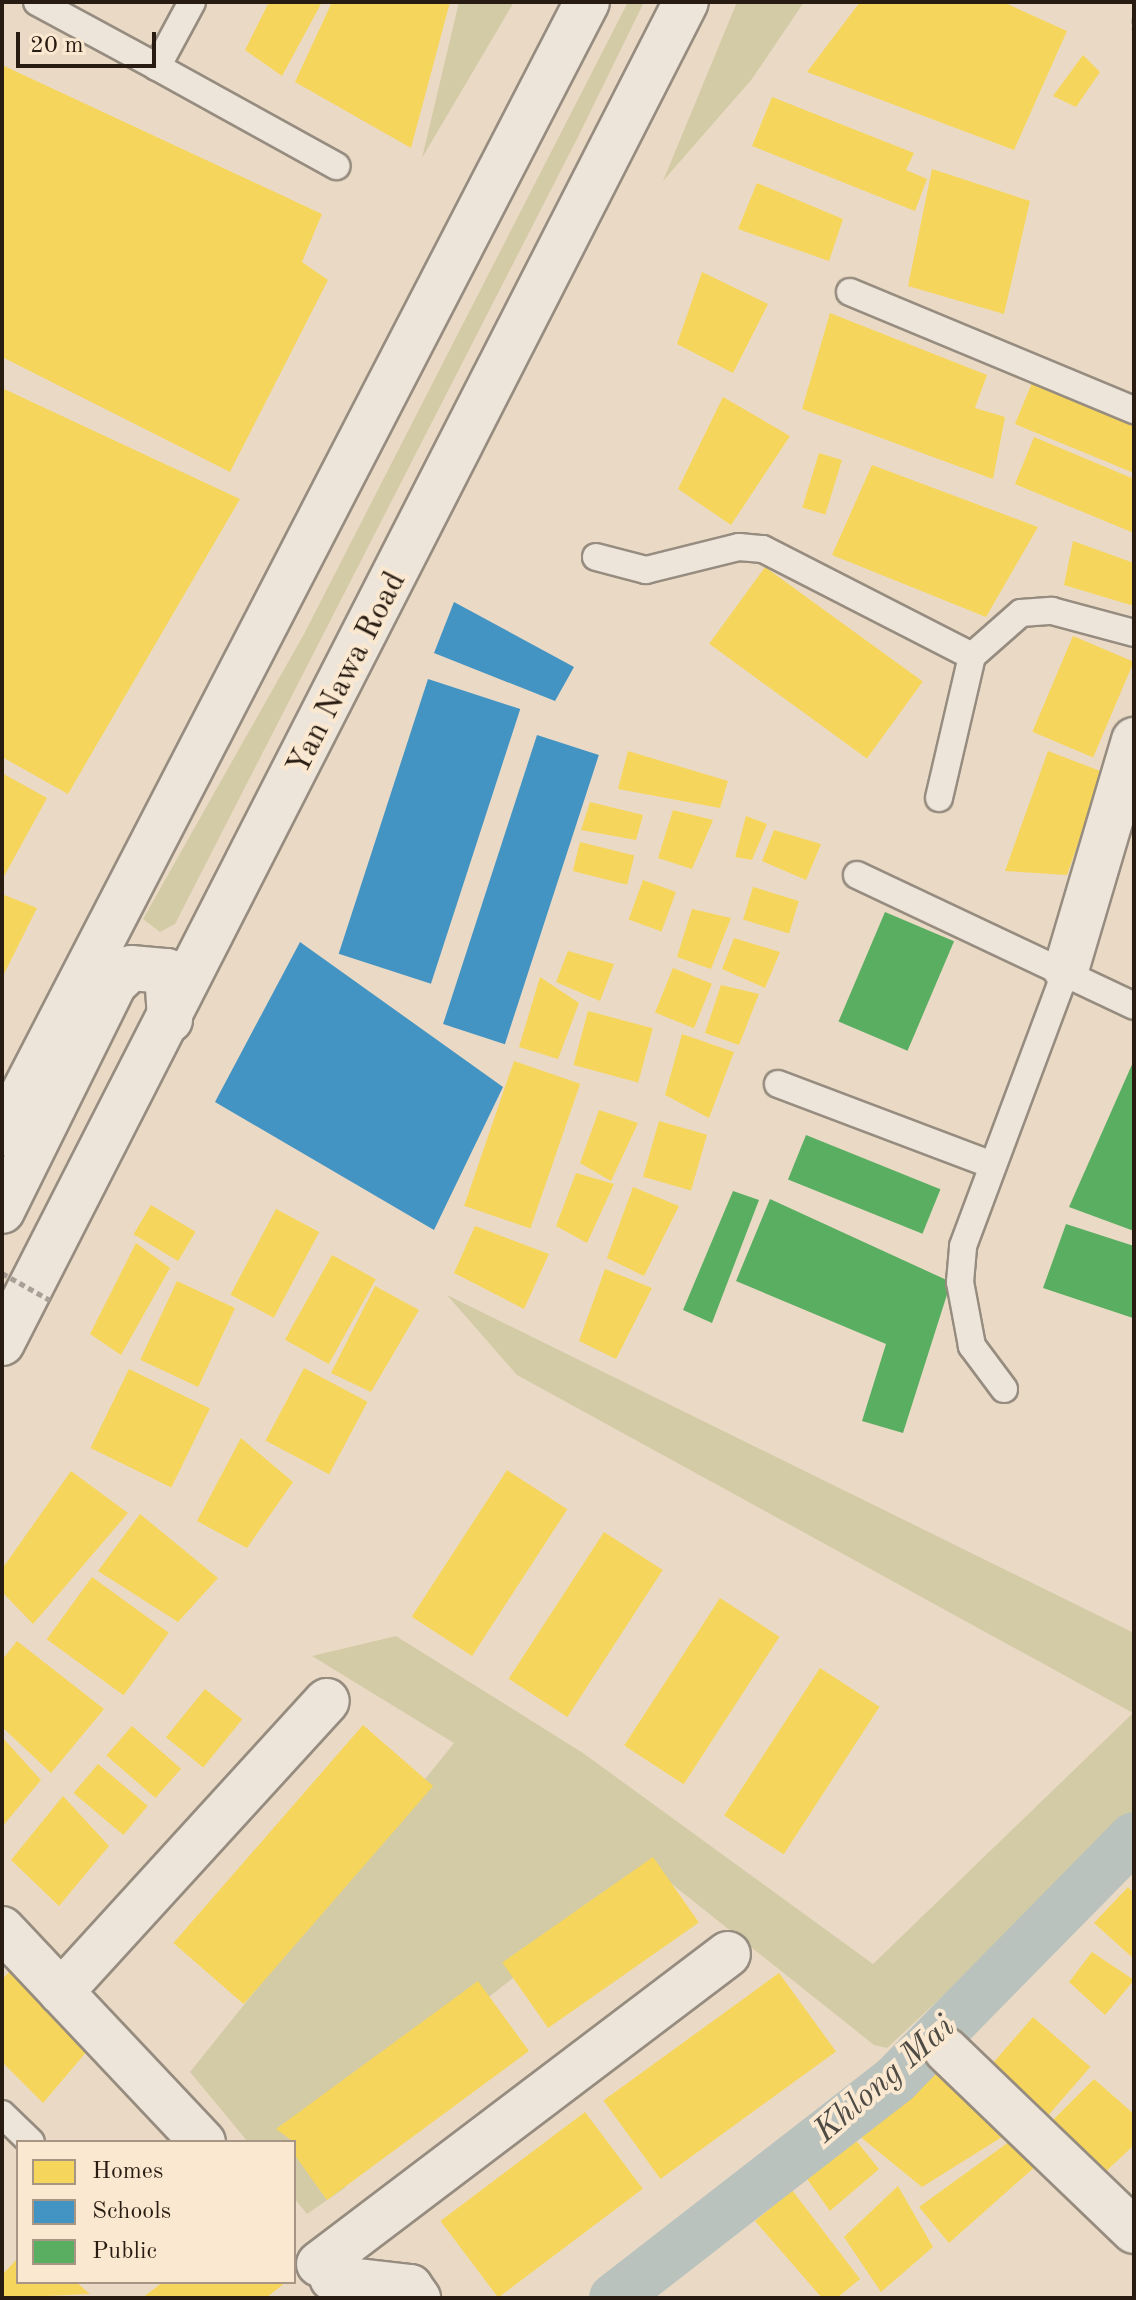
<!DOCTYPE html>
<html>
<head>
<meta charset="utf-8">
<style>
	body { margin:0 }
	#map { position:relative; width:1136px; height:2300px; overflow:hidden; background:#eadac5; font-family:"Old Standard TT",serif }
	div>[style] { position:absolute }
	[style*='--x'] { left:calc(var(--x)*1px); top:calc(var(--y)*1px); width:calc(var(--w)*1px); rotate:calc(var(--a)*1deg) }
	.green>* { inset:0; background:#d3cba6 }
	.homes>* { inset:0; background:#f6d55c; transform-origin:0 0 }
	.schools>* { inset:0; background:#4393c3; transform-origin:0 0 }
	.public>* { inset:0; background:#5aae61; transform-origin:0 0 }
	.canal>* { height:50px; margin:-25px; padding:0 25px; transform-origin:25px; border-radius:25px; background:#b9c2bd }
	.path>* { height:5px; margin-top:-2.5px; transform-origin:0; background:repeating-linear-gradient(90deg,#a8a097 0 6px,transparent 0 10px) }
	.roads { filter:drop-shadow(2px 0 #968c7f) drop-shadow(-2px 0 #968c7f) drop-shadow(0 2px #968c7f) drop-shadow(0 -2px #968c7f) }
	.service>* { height:26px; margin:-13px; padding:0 13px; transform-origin:13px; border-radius:13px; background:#ede4da }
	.minor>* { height:44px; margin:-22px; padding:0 22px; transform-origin:22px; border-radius:22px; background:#ede4da }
	.secondary>* { height:44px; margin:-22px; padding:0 22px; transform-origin:22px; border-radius:22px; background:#ede4da }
	.path-bridge>* { height:5px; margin-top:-2.5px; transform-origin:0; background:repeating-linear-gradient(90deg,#a8a097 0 6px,transparent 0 10px) }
	span { translate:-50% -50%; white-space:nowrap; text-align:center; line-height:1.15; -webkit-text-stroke:8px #fbe8d0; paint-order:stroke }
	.street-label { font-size:32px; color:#281c12 }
	.water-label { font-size:34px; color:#4d4b44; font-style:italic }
	.frame { position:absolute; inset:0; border:4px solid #281c12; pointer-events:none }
	.legend { position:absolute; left:16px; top:2140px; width:280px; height:144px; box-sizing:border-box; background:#fbe8d0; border:2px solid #a79684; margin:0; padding:10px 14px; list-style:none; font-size:24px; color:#281c12 }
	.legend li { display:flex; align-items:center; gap:16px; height:40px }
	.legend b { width:40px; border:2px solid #a79684 }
	.scale { position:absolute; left:16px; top:32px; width:140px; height:36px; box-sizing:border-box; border:4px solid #281c12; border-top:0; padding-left:10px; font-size:24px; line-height:28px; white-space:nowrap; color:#281c12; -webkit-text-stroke:6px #fbe8d0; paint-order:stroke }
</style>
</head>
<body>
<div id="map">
	<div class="green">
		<div style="clip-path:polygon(459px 2px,514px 2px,422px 158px)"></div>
		<div style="clip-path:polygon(628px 2px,644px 2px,579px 135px,175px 924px,160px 932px,143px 919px,304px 634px)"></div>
		<div style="clip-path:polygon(737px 2px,804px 2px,752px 79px,663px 181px)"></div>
		<div style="clip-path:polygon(447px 1295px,1134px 1633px,1134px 1817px,887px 2048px,874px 2045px,653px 1869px,309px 2137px,346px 2187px,307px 2214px,294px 2198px,294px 2142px,248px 2142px,190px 2072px,454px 1743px,312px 1656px,396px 1636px,583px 1753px,873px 1964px,1133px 1713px,517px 1375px)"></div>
	</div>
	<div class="homes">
		<div style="clip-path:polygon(269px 2px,322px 2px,282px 76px,245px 50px)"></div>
		<div style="clip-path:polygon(332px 2px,450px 2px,411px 148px,295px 82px)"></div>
		<div style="clip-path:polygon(860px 2px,1003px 2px,1067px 31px,1014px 150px,807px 72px)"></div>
		<div style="clip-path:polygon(1083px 55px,1100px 72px,1076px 107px,1053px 96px)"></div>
		<div style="clip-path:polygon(2px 65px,322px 214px,302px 262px,328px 280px,230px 472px,2px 357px)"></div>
		<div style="clip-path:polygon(772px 97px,914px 153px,906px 170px,927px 179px,915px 211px,752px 146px)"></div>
		<div style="clip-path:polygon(932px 169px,1030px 201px,1004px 314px,908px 286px)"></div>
		<div style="clip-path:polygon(757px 183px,843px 219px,829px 261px,738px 229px)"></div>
		<div style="clip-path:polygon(702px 272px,768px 304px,733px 373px,677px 344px)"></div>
		<div style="clip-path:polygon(830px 313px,987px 375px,975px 408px,1005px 417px,993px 479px,802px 409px)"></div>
		<div style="clip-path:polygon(1034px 378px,1134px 419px,1134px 473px,1015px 424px)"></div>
		<div style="clip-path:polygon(2px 388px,240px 499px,68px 794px,2px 757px)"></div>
		<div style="clip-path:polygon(723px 397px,790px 436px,731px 525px,678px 489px)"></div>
		<div style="clip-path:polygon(1034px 437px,1134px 479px,1134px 533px,1015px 484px)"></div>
		<div style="left:819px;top:453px;width:24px;height:57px;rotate:17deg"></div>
		<div style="clip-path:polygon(872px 465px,1038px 527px,986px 617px,832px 555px)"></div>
		<div style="clip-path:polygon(1073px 541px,1134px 563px,1134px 606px,1064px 585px)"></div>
		<div style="left:765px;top:567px;width:195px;height:95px;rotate:36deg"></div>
		<div style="left:1073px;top:636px;width:66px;height:104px;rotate:23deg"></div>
		<div style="clip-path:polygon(628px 751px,728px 781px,720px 808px,618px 789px)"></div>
		<div style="clip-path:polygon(1048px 751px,1103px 772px,1067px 875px,1005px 871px)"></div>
		<div style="clip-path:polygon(2px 773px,47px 798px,2px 880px)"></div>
		<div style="clip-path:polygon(590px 802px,643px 815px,636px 840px,581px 830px)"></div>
		<div style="clip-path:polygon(673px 810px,713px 820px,692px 869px,658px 858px)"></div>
		<div style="clip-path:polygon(746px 816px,767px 824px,752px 860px,735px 857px)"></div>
		<div style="clip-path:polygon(774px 830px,821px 844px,806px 880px,762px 861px)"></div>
		<div style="left:580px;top:842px;width:56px;height:30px;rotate:14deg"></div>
		<div style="left:643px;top:880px;width:35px;height:42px;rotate:20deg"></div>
		<div style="left:753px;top:887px;width:48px;height:34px;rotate:17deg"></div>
		<div style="clip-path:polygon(2px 894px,37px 908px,2px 978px)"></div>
		<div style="clip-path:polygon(692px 909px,731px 918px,711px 969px,677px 957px)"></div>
		<div style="clip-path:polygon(734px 938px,780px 952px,765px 988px,722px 969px)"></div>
		<div style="clip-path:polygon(568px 951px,614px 964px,600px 1001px,556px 982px)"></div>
		<div style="left:673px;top:968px;width:42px;height:48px;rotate:22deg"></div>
		<div style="clip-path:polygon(540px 977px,579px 1003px,558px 1059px,519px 1047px)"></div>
		<div style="clip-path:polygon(721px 985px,759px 994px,739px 1045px,705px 1033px)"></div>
		<div style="left:588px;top:1011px;width:67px;height:56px;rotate:15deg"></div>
		<div style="clip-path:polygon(682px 1034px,734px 1052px,709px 1118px,665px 1095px)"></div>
		<div style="left:514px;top:1061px;width:70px;height:153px;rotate:19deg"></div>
		<div style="clip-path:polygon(599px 1110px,638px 1123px,611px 1181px,580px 1163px)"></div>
		<div style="left:659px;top:1121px;width:50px;height:58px;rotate:16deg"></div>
		<div style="clip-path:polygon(576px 1173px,614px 1184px,587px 1243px,556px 1226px)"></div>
		<div style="clip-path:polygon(633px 1187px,679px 1206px,644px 1276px,607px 1258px)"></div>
		<div style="left:151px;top:1205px;width:52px;height:34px;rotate:31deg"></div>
		<div style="left:276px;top:1209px;width:49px;height:97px;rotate:28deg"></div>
		<div style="clip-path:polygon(475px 1226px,549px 1254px,524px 1309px,454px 1273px)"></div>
		<div style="clip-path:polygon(136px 1243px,170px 1268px,121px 1355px,90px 1334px)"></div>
		<div style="left:332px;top:1255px;width:50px;height:97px;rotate:29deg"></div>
		<div style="clip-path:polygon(605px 1269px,652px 1288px,616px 1359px,579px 1341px)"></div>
		<div style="left:177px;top:1281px;width:64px;height:87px;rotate:25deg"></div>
		<div style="clip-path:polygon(375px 1286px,419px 1310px,371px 1392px,331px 1373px)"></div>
		<div style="left:304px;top:1368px;width:72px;height:82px;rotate:28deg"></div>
		<div style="left:129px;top:1369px;width:90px;height:88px;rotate:26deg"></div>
		<div style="clip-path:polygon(241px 1438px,293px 1482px,247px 1548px,197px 1521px)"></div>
		<div style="left:507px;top:1470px;width:72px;height:175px;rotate:33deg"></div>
		<div style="clip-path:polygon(71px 1471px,128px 1513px,33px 1624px,2px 1592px,2px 1569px)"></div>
		<div style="clip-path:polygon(140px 1514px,218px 1578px,178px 1622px,98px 1571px)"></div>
		<div style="left:604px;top:1532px;width:70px;height:175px;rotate:33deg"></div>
		<div style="left:92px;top:1577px;width:95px;height:77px;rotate:36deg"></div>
		<div style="left:720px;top:1598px;width:71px;height:176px;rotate:33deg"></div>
		<div style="clip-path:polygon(17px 1641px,104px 1709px,51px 1773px,2px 1727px,2px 1660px)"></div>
		<div style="left:820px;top:1668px;width:71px;height:176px;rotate:33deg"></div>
		<div style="left:205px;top:1689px;width:48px;height:62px;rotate:39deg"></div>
		<div style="left:363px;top:1725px;width:93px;height:289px;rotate:41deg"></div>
		<div style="left:132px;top:1726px;width:65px;height:39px;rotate:41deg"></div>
		<div style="clip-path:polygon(2px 1737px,41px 1780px,2px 1827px)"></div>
		<div style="left:98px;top:1764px;width:65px;height:38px;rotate:40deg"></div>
		<div style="clip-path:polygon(63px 1796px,109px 1846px,59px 1906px,11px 1860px)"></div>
		<div style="left:653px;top:1857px;width:80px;height:184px;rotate:55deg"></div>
		<div style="clip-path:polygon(1128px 1887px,1134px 1893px,1134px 1959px,1094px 1923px)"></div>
		<div style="clip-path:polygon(1092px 1952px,1134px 1980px,1105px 2015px,1069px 1982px)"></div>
		<div style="clip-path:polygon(14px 1966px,88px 2050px,43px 2103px,2px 2062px,2px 1980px)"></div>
		<div style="left:779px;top:1973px;width:97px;height:217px;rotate:54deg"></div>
		<div style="clip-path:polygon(478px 1981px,529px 2051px,327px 2200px,294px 2154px,294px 2142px,276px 2129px)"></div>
		<div style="left:1033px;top:2017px;width:76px;height:66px;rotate:41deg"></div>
		<div style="clip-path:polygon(934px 2072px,1002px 2137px,922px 2187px,858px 2135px)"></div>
		<div style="clip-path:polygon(1094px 2079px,1134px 2114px,1134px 2145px,1101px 2176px,1047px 2126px)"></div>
		<div style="left:585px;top:2112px;width:96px;height:181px;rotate:53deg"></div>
		<div style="clip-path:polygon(850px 2133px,879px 2169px,830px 2211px,800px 2169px)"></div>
		<div style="clip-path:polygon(1013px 2139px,1037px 2165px,949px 2243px,919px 2207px)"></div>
		<div style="clip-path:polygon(898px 2186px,933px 2247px,881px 2292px,844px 2237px)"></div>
		<div style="clip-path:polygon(792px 2190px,860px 2279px,837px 2298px,822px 2298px,755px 2221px)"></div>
		<div style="clip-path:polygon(18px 2258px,18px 2282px,76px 2282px,90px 2294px,2px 2298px,2px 2275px)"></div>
		<div style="clip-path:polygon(163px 2282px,286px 2282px,266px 2298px,142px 2298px)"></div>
	</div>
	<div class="schools">
		<div style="clip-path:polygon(454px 602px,574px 667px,555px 701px,434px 653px)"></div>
		<div style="left:428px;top:679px;width:97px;height:289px;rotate:18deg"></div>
		<div style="left:537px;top:735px;width:65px;height:304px;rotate:18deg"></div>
		<div style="clip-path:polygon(300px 942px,503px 1087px,434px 1230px,215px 1102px)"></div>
	</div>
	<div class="public">
		<div style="left:885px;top:912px;width:75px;height:119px;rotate:23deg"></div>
		<div style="clip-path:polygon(1134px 1060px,1134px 1231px,1069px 1207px)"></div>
		<div style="left:806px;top:1135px;width:145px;height:48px;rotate:22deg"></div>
		<div style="clip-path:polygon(733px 1191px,759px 1200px,712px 1323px,683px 1310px)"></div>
		<div style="clip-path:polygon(770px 1199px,951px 1282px,903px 1433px,862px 1421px,886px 1344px,736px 1281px)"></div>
		<div style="clip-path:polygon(1066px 1224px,1134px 1246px,1133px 1318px,1043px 1288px)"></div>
	</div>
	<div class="canal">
		<div style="--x:614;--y:2298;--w:357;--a:-37.8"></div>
		<div style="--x:896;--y:2079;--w:339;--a:-45.5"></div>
	</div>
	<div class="path">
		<div style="--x:1134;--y:18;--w:11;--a:90"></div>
	</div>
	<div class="roads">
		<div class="service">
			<div style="--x:37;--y:2;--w:136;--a:28.4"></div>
			<div style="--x:192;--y:2;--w:74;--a:118.3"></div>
			<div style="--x:157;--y:67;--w:205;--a:28.9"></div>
			<div style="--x:850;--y:292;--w:308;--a:22.6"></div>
			<div style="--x:596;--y:557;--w:52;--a:14.6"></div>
			<div style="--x:646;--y:570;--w:96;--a:-13.9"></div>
			<div style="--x:739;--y:547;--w:24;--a:5"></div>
			<div style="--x:763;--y:549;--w:235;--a:27.1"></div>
			<div style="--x:972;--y:656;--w:65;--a:-41.3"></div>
			<div style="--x:1021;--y:613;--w:31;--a:-4"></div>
			<div style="--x:1052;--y:611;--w:85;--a:15"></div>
			<div style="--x:939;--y:798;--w:146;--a:-76.9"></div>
			<div style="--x:857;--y:875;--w:306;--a:25.3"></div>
			<div style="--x:778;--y:1084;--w:227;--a:20.7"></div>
			<div style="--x:1004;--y:1389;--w:54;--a:-126.7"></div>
			<div style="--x:972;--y:1346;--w:65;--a:-100.6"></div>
			<div style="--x:960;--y:1282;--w:36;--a:-85"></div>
			<div style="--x:963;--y:1246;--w:295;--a:-69.5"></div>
			<div style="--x:2;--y:2114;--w:40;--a:44"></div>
		</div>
		<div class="minor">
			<div style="--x:1066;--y:970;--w:240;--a:-73.5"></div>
			<div style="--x:2;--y:1929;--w:293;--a:46.7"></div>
			<div style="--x:61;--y:1992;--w:394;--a:-47.6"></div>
			<div style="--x:946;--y:2050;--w:261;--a:43.9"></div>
			<div style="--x:319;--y:2264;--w:513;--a:-37.16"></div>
			<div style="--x:332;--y:2278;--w:79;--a:6.6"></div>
			<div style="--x:410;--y:2287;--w:14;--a:54"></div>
		</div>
		<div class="secondary">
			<div style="--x:2;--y:1134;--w:1274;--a:-62.67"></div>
			<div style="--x:2;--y:1211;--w:253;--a:-63.7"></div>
			<div style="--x:114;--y:984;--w:23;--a:-43"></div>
			<div style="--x:131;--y:968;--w:36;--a:5"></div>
			<div style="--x:167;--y:971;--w:49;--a:86.5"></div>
			<div style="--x:2;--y:1343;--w:1505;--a:-62.98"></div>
		</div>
	</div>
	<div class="path-bridge">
		<div style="--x:2;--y:1273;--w:55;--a:29.4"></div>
	</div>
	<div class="street-label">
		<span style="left:348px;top:674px;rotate:-63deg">Yan Nawa Road</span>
	</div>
	<div class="water-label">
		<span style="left:885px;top:2080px;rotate:-41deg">Khlong Mai</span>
	</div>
	<div class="frame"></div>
	<ul class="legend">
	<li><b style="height:22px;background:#f6d55c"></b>Homes</li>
	<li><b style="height:22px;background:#4393c3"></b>Schools</li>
	<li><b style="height:22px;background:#5aae61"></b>Public</li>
	</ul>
	<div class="scale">20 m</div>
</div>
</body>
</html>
